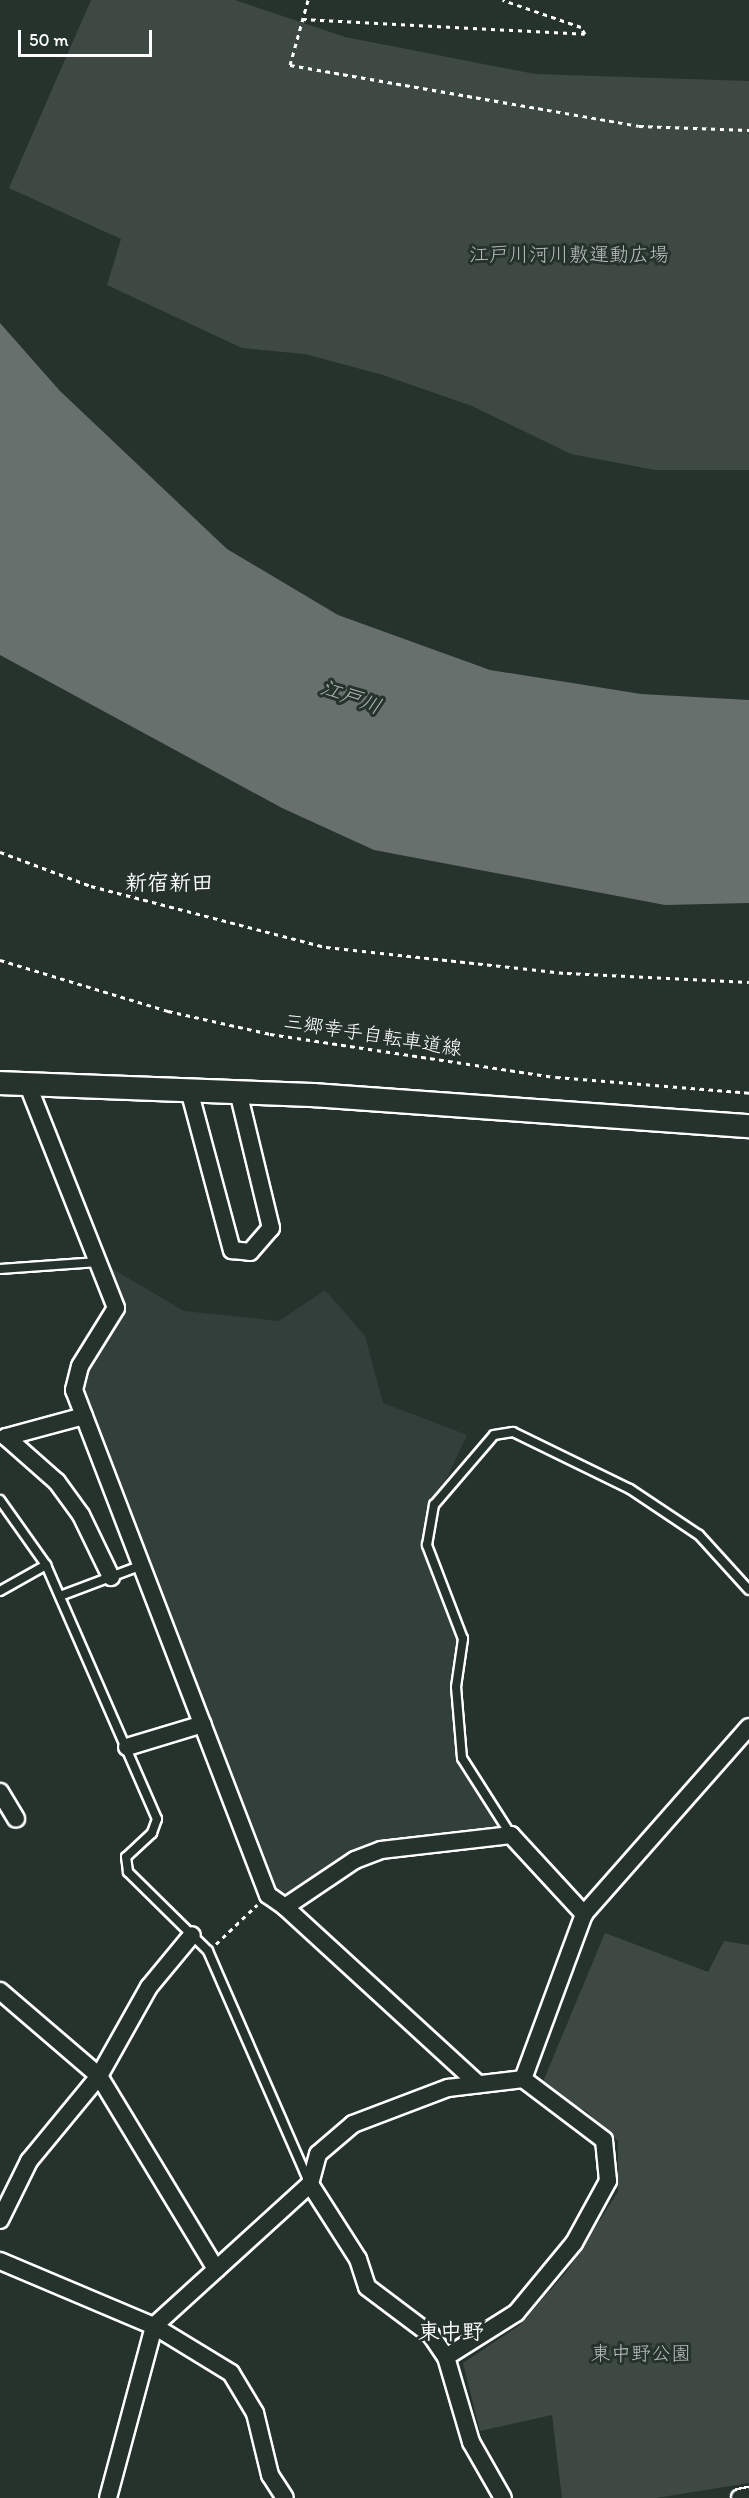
<!DOCTYPE html>
<html>
<head>
<meta charset="utf-8">
<style>
	body { margin:0 }
	#map { position:relative; width:749px; height:2498px; overflow:hidden; background:#26332d; font-family:Itim,"Klee One",sans-serif }
	div>[style] { position:absolute }
	[style*='--x'] { left:calc(var(--x)*1px); top:calc(var(--y)*1px); width:calc(var(--w)*1px); rotate:calc(var(--a)*1deg) }
	.built>* { inset:0; background:#333f3a }
	.green>* { inset:0; background:#3e4944 }
	.water>* { inset:0; background:#67706c }
	.path>* { height:3px; margin-top:-1.5px; transform-origin:0; background:repeating-linear-gradient(90deg,#fff 0 4.5px,transparent 0 9px) }
	.roads { filter:drop-shadow(2px 0 #fff) drop-shadow(-2px 0 #fff) drop-shadow(0 2px #fff) drop-shadow(0 -2px #fff) }
	.lane>* { height:8px; margin:-4px; padding:0 4px; transform-origin:4px; border-radius:4px; background:#26332d }
	.street>* { height:16px; margin:-8px; padding:0 8px; transform-origin:8px; border-radius:8px; background:#26332d }
	.secondary>* { height:22px; margin:-11px; padding:0 11px; transform-origin:11px; border-radius:11px; background:#26332d }
	span { translate:-50% -50%; white-space:nowrap; text-align:center; line-height:1.15; -webkit-text-stroke:6px #26332d; paint-order:stroke }
	.park-label { font-size:20px; color:#bbbfbe }
	.street-label { font-size:20px; color:#fff }
	.water-label { font-size:21px; color:#b3b8b6; font-style:italic }
	.quarter-label { font-size:22px; color:#fff; font-weight:700 }
	.scale { position:absolute; left:18px; top:30px; width:134px; height:27px; box-sizing:border-box; border:3px solid #fff; border-top:0; padding-left:8px; font-size:18px; line-height:21px; white-space:nowrap; color:#fff; -webkit-text-stroke:4px #26332d; paint-order:stroke }
</style>
</head>
<body>
<div id="map">
	<div class="built">
		<div style="clip-path:polygon(101px 1262px,184px 1311px,279px 1321px,325px 1290px,365px 1336px,383px 1403px,467px 1435px,434px 1505px,427px 1545px,463px 1639px,456px 1687px,462px 1758px,511px 1835px,381px 1850px,296px 1901px,268px 1895px,74px 1390px,116px 1308px)"></div>
	</div>
	<div class="green">
		<div style="clip-path:polygon(91px 0,235px 0,345px 37px,535px 74px,749px 81px,749px 470px,655px 470px,571px 454px,472px 406px,383px 375px,305px 354px,242px 348px,107px 285px,121px 239px,9px 188px)"></div>
		<div style="clip-path:polygon(605px 1933px,708px 1972px,724px 1941px,749px 1945px,749px 2483px,656px 2498px,562px 2498px,552px 2415px,480px 2431px,463px 2363px,520px 2325px,567px 2271px,618px 2192px,618px 2141px,586px 2111px,540px 2089px)"></div>
	</div>
	<div class="water">
		<div style="clip-path:polygon(0 323px,60px 391px,227px 549px,338px 615px,490px 670px,641px 694px,749px 700px,749px 903px,665px 905px,374px 850px,282px 808px,0 655px)"></div>
	</div>
	<div class="path">
		<div style="--x:308;--y:0;--w:67;--a:105.5"></div>
		<div style="--x:290;--y:65;--w:354;--a:9.9"></div>
		<div style="--x:639;--y:126;--w:110;--a:2.1"></div>
		<div style="--x:302;--y:19;--w:283;--a:3"></div>
		<div style="--x:585;--y:34;--w:8;--a:-120"></div>
		<div style="--x:581;--y:27;--w:83;--a:-160.9"></div>
		<div style="--x:0;--y:852;--w:97;--a:20.5"></div>
		<div style="--x:91;--y:886;--w:243;--a:14.6"></div>
		<div style="--x:326;--y:947;--w:242;--a:6.2"></div>
		<div style="--x:567;--y:973;--w:182;--a:2.8"></div>
		<div style="--x:0;--y:960;--w:176;--a:16.9"></div>
		<div style="--x:168;--y:1011;--w:105;--a:12.7"></div>
		<div style="--x:270;--y:1034;--w:289;--a:8.6"></div>
		<div style="--x:556;--y:1077;--w:194;--a:4.7"></div>
		<div style="--x:216;--y:1944;--w:57;--a:-43.6"></div>
	</div>
	<div class="roads">
		<div class="lane">
			<div style="--x:0;--y:1269;--w:98;--a:-4.1"></div>
			<div style="--x:0;--y:1500;--w:80;--a:54.7"></div>
			<div style="--x:46;--y:1565;--w:277;--a:66.4"></div>
			<div style="--x:157;--y:1819;--w:15;--a:110"></div>
			<div style="--x:152;--y:1833;--w:35;--a:137"></div>
			<div style="--x:126;--y:1857;--w:15;--a:82"></div>
			<div style="--x:128;--y:1872;--w:112;--a:44.6"></div>
			<div style="--x:208;--y:1951;--w:250;--a:66.4"></div>
			<div style="--x:0;--y:1591;--w:53;--a:-29.5"></div>
			<div style="--x:60;--y:1596;--w:88;--a:-20.7"></div>
			<div style="--x:511;--y:1835;--w:91;--a:-122.5"></div>
			<div style="--x:462;--y:1758;--w:71;--a:-94.8"></div>
			<div style="--x:456;--y:1687;--w:49;--a:-81.7"></div>
			<div style="--x:463;--y:1639;--w:101;--a:-111"></div>
			<div style="--x:427;--y:1545;--w:41;--a:-80.1"></div>
			<div style="--x:434;--y:1505;--w:92;--a:-49.4"></div>
			<div style="--x:494;--y:1435;--w:19;--a:-9"></div>
			<div style="--x:513;--y:1432;--w:130;--a:26"></div>
			<div style="--x:630;--y:1489;--w:83;--a:33.7"></div>
			<div style="--x:699;--y:1535;--w:74;--a:47.7"></div>
		</div>
		<div class="street">
			<div style="--x:27;--y:1083;--w:242;--a:68.4"></div>
			<div style="--x:116;--y:1308;--w:68;--a:121.8"></div>
			<div style="--x:80;--y:1366;--w:25;--a:104"></div>
			<div style="--x:74;--y:1390;--w:541;--a:68.99"></div>
			<div style="--x:268;--y:1895;--w:21;--a:35"></div>
			<div style="--x:285;--y:1907;--w:84;--a:-33.9"></div>
			<div style="--x:355;--y:1860;--w:28;--a:-21"></div>
			<div style="--x:381;--y:1850;--w:131;--a:-6.6"></div>
			<div style="--x:511;--y:1835;--w:108;--a:47.3"></div>
			<div style="--x:189;--y:1090;--w:166;--a:75"></div>
			<div style="--x:232;--y:1250;--w:18;--a:6"></div>
			<div style="--x:250;--y:1252;--w:32;--a:-49"></div>
			<div style="--x:271;--y:1228;--w:140;--a:-103.6"></div>
			<div style="--x:84;--y:1416;--w:81;--a:164.9"></div>
			<div style="--x:6;--y:1437;--w:68;--a:41.4"></div>
			<div style="--x:57;--y:1482;--w:41;--a:54"></div>
			<div style="--x:81;--y:1515;--w:69;--a:64.2"></div>
			<div style="--x:127;--y:1747;--w:79;--a:-16.8"></div>
			<div style="--x:0;--y:1792;--w:31;--a:59"></div>
			<div style="--x:285;--y:1907;--w:262;--a:42.5"></div>
			<div style="--x:0;--y:1991;--w:130;--a:40.6"></div>
			<div style="--x:99;--y:2076;--w:226;--a:58.8"></div>
			<div style="--x:310;--y:2184;--w:89;--a:57.4"></div>
			<div style="--x:358;--y:2259;--w:29;--a:72"></div>
			<div style="--x:367;--y:2287;--w:80;--a:36.9"></div>
			<div style="--x:431;--y:2335;--w:27;--a:56"></div>
			<div style="--x:446;--y:2357;--w:89;--a:73.6"></div>
			<div style="--x:471;--y:2442;--w:64;--a:60.3"></div>
			<div style="--x:0;--y:2220;--w:66;--a:-63.8"></div>
			<div style="--x:29;--y:2161;--w:110;--a:-50.5"></div>
			<div style="--x:99;--y:2076;--w:102;--a:-60.7"></div>
			<div style="--x:149;--y:1987;--w:67;--a:-50.4"></div>
			<div style="--x:0;--y:2261;--w:167;--a:22.9"></div>
			<div style="--x:154;--y:2326;--w:90;--a:31.4"></div>
			<div style="--x:231;--y:2373;--w:47;--a:59"></div>
			<div style="--x:255;--y:2413;--w:64;--a:76.4"></div>
			<div style="--x:270;--y:2475;--w:27;--a:57"></div>
			<div style="--x:446;--y:2357;--w:83;--a:-32.2"></div>
			<div style="--x:516;--y:2313;--w:91;--a:-50.4"></div>
			<div style="--x:574;--y:2243;--w:71;--a:-61.3"></div>
			<div style="--x:608;--y:2181;--w:41;--a:-95.6"></div>
			<div style="--x:604;--y:2140;--w:101;--a:-143"></div>
			<div style="--x:108;--y:2498;--w:178;--a:-75"></div>
			<div style="--x:154;--y:2326;--w:211;--a:-42.3"></div>
			<div style="--x:310;--y:2184;--w:31;--a:-75"></div>
			<div style="--x:318;--y:2154;--w:46;--a:-40.6"></div>
			<div style="--x:353;--y:2124;--w:102;--a:-20.8"></div>
			<div style="--x:448;--y:2088;--w:76;--a:-6.8"></div>
			<div style="--x:523;--y:2079;--w:176;--a:-69.7"></div>
			<div style="--x:584;--y:1914;--w:249;--a:-48.6"></div>
			<div style="--x:740;--y:2498;--w:9;--a:-13"></div>
		</div>
		<div class="secondary">
			<div style="--x:0;--y:1083;--w:313;--a:2.2"></div>
			<div style="--x:313;--y:1095;--w:437;--a:4.1"></div>
		</div>
	</div>
	<div class="park-label">
		<span style="left:569px;top:254px">江戸川河川敷運動広場</span>
		<span style="left:641px;top:2353px">東中野公園</span>
	</div>
	<div class="street-label">
		<span style="left:373px;top:1035px;rotate:9deg">三郷幸手自転車道線</span>
	</div>
	<div class="water-label">
		<span style="left:351px;top:697px;rotate:20deg">江戸川</span>
	</div>
	<div class="quarter-label">
		<span style="left:169px;top:883px">新宿新田</span>
		<span style="left:451px;top:2332px">東中野</span>
	</div>
	<div class="scale">50 m</div>
</div>
</body>
</html>
